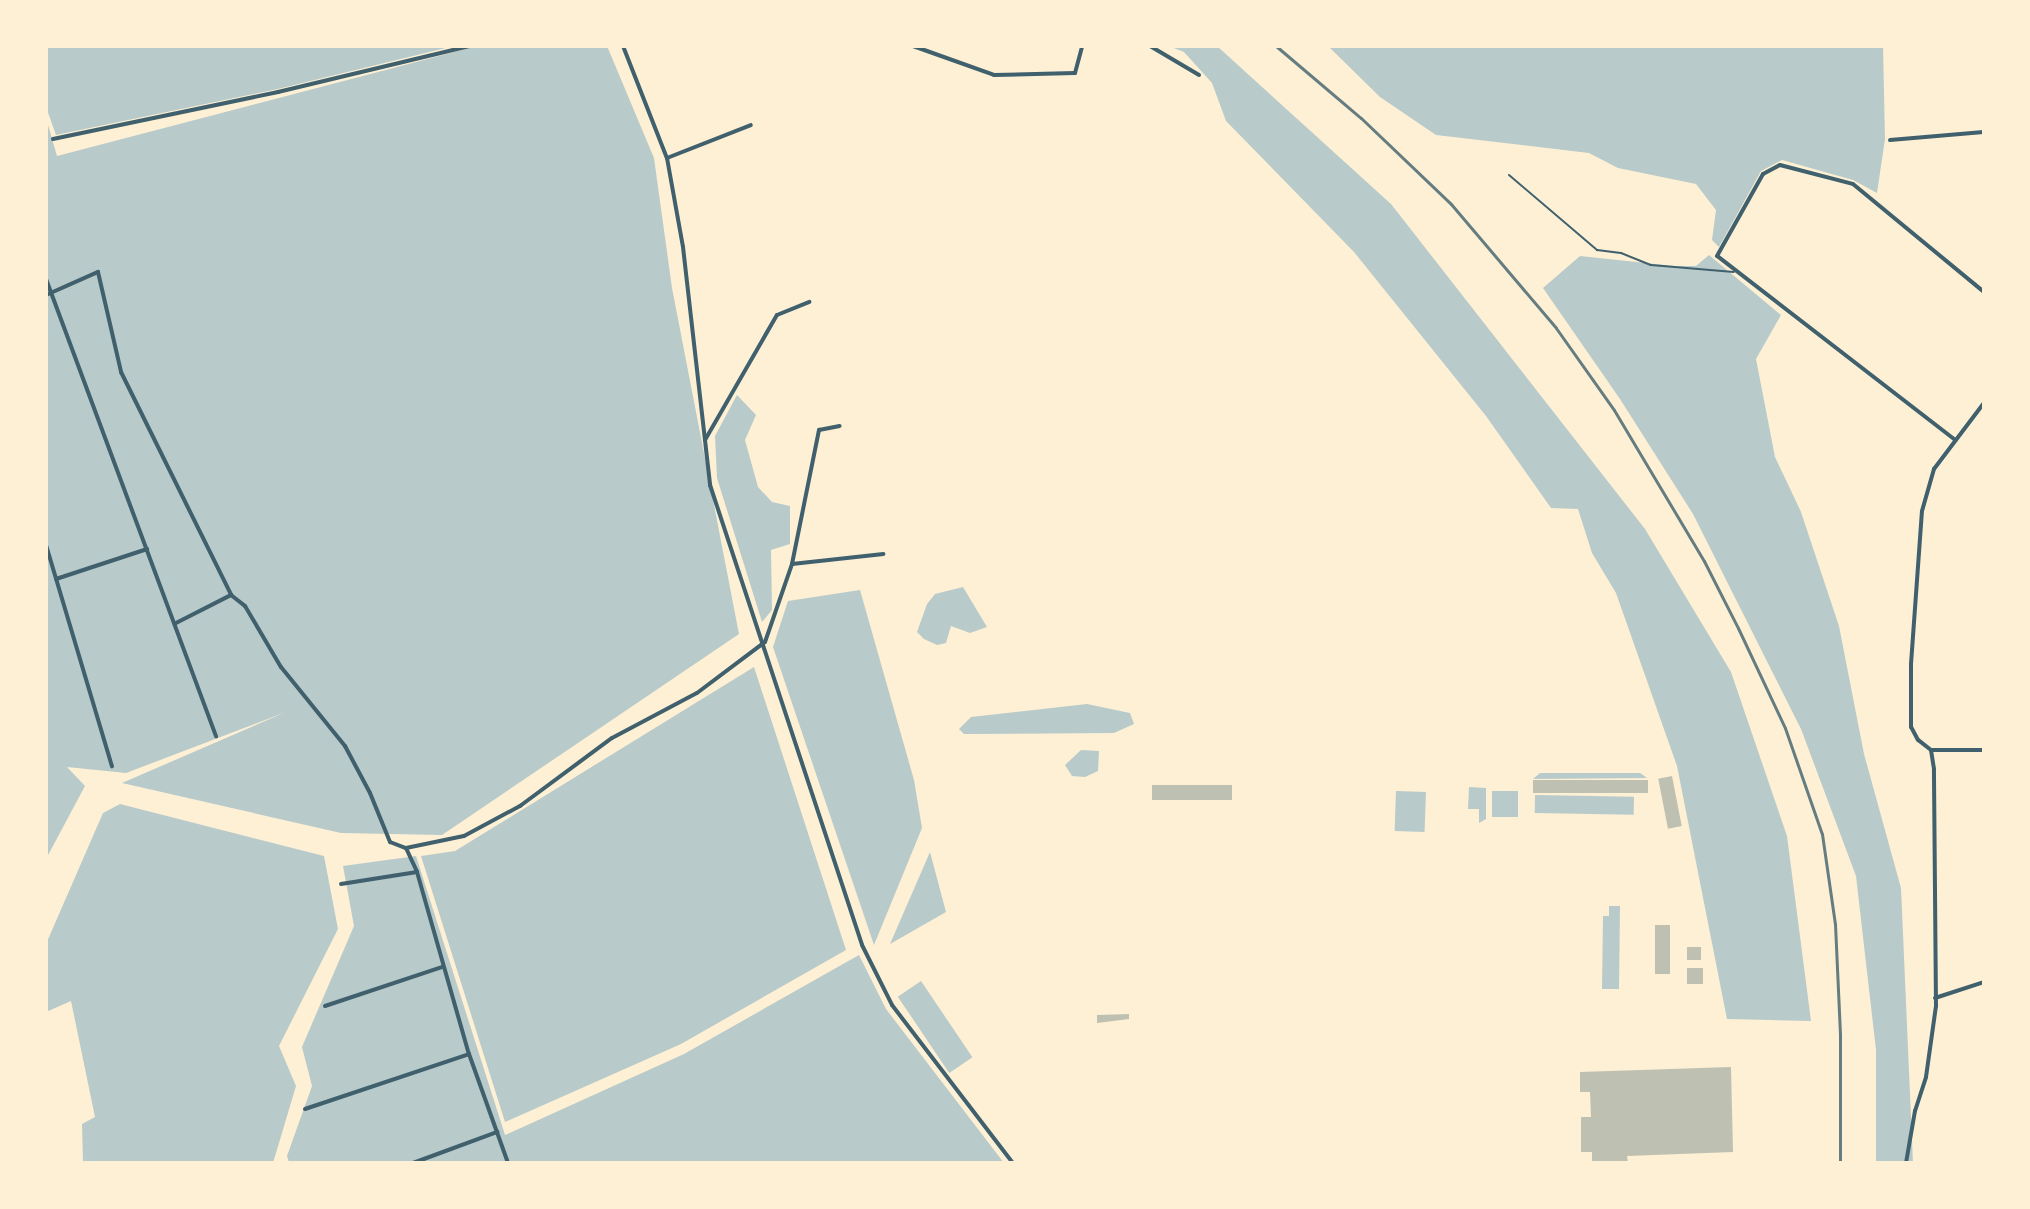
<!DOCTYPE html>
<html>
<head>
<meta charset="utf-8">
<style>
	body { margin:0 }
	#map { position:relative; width:2030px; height:1209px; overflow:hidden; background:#fdf0d5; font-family:"Noto Serif",serif }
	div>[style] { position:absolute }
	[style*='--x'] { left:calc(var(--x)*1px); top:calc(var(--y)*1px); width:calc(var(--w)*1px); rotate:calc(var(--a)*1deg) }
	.green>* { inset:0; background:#b9caca; transform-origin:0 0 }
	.building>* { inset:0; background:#bec0b2; transform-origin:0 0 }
	.service>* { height:2px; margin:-1px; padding:0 1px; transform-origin:1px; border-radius:1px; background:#3f606c }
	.minor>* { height:4px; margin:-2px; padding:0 2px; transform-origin:2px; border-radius:2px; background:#3f606c }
	.rail>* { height:3px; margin:-1.5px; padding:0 1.5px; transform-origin:1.5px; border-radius:1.5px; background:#657d81 }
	span { translate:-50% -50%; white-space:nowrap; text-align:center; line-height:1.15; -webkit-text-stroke:7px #fdf0d5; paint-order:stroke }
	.frame { position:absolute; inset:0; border:48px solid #fdf0d5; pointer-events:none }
</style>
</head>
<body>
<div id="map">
	<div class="green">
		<div style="clip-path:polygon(46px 46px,454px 46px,278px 89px,56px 135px,46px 107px)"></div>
		<div style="clip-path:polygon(477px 46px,607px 46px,654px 158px,672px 288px,739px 634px,442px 835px,341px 833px,122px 783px,286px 712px,126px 773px,67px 767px,85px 786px,46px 859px,46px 118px,57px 156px)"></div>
		<div style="clip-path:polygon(1169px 46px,1217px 46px,1391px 204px,1645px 529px,1731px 672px,1787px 836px,1811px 1021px,1727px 1019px,1677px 766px,1616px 593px,1592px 553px,1578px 509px,1551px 508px,1486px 416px,1354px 252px,1226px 121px,1212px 83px,1184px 52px)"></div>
		<div style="clip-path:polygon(1328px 46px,1883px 46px,1885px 139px,1877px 193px,1853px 180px,1782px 160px,1761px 171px,1719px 247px,1712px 240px,1716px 210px,1696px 184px,1618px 168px,1589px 153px,1436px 135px,1380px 97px)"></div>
		<div style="clip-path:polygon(1709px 255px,1781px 315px,1756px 359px,1775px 457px,1801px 512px,1839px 626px,1864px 754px,1901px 888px,1913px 1163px,1876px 1163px,1876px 1050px,1856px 876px,1801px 729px,1693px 514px,1620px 399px,1543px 288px,1580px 256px,1674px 266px,1696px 266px)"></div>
		<div style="clip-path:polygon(737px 395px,756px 415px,745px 440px,758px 487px,772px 502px,790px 506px,790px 544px,771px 550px,772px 610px,762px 622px,717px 478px,715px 436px)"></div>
		<div style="clip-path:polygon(963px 587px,987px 627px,970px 633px,951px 626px,946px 643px,937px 645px,924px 639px,917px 632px,927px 604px,935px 594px)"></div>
		<div style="clip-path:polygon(860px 590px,914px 780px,922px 828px,874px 945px,773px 647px,788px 601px)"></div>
		<div style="clip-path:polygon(754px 667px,846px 950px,681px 1044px,505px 1122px,421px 856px,455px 851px)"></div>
		<div style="clip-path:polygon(1087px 704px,1130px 713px,1134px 724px,1114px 733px,964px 734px,959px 729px,971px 717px)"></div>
		<div style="clip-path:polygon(1081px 750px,1099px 751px,1098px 771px,1085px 777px,1072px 776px,1065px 765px)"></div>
		<div style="clip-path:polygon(1540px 773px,1640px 773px,1647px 778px,1533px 779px)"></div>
		<div style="clip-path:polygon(1469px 787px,1486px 788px,1486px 819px,1479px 823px,1479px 809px,1468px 809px)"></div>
		<div style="left:1396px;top:791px;width:30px;height:40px;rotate:2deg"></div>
		<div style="left:1492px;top:791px;width:26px;height:26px"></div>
		<div style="left:1535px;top:795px;width:99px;height:18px;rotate:1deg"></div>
		<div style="clip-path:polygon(120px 804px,324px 856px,338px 929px,279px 1046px,296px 1086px,273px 1163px,83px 1163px,82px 1124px,95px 1117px,71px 1001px,46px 1012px,46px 944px,103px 813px)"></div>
		<div style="clip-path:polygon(930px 852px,946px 912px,890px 944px)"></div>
		<div style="clip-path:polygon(416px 856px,505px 1135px,684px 1054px,859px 955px,886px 1009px,1004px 1163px,289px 1163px,287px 1156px,312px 1086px,302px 1047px,354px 926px,343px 866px)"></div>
		<div style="clip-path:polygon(1609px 906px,1620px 906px,1619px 989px,1602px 989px,1603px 916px,1609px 916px)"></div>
		<div style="left:921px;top:981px;width:92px;height:28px;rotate:56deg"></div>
	</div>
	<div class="building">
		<div style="left:1672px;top:776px;width:51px;height:14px;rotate:79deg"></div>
		<div style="left:1648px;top:780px;width:13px;height:115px;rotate:90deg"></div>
		<div style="left:1232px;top:785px;width:15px;height:80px;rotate:90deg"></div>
		<div style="left:1655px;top:925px;width:15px;height:49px"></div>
		<div style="left:1687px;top:947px;width:14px;height:13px"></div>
		<div style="left:1687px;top:968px;width:16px;height:16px"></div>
		<div style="clip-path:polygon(1129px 1014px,1129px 1019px,1097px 1023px,1097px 1015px)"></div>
		<div style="clip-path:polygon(1731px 1067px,1733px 1152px,1627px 1156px,1628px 1163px,1592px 1163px,1592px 1152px,1581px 1152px,1581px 1117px,1591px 1117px,1590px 1092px,1580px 1092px,1580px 1072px)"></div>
	</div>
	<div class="service">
		<div style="--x:1509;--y:175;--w:116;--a:40.4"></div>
		<div style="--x:1597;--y:250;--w:24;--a:7"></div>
		<div style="--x:1621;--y:253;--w:32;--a:22"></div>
		<div style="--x:1651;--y:265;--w:83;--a:4.8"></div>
	</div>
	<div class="minor">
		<div style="--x:623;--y:46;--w:120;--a:68.6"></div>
		<div style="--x:667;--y:158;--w:90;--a:79.8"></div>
		<div style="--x:683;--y:247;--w:240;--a:83.5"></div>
		<div style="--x:710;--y:485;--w:484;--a:71.7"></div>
		<div style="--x:862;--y:945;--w:67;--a:63.4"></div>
		<div style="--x:892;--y:1005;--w:199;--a:52.6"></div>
		<div style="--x:913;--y:46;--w:86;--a:19.7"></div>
		<div style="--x:994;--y:75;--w:81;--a:-1.4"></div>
		<div style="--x:1075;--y:73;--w:28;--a:-75"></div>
		<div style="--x:1150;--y:46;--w:57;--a:30.6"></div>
		<div style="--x:53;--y:139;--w:230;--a:-11.8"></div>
		<div style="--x:278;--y:92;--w:196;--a:-13.5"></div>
		<div style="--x:1890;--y:140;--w:94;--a:-4.9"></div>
		<div style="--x:667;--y:158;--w:90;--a:-21.4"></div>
		<div style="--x:46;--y:279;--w:488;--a:69.6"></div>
		<div style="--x:46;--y:295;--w:57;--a:-23.9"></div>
		<div style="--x:98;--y:272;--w:103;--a:77"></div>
		<div style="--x:121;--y:372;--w:249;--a:63.7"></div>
		<div style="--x:231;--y:595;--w:18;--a:38"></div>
		<div style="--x:245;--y:606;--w:71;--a:59.5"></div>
		<div style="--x:281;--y:667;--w:102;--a:51"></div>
		<div style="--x:345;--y:746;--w:53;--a:62"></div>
		<div style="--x:370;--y:793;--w:53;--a:67.8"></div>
		<div style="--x:390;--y:842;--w:17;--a:21"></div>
		<div style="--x:406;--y:848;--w:26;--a:65"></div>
		<div style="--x:417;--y:872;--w:189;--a:74.1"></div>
		<div style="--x:469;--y:1054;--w:116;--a:70.3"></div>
		<div style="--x:1954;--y:439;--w:299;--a:-142.3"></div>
		<div style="--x:1717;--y:256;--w:94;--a:-60.7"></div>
		<div style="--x:1763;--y:174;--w:19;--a:-28"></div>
		<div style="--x:1780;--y:165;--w:75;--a:14.6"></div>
		<div style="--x:1853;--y:184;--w:170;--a:39.5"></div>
		<div style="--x:705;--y:440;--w:144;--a:-60.1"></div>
		<div style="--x:777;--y:315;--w:35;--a:-22"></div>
		<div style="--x:46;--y:545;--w:231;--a:73.4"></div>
		<div style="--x:792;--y:564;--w:92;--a:-6.3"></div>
		<div style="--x:56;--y:579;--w:96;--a:-18.2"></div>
		<div style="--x:176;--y:623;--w:62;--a:-27"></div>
		<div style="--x:1931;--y:750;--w:53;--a:0"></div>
		<div style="--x:406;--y:848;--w:59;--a:-11.7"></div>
		<div style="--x:464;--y:836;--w:64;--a:-28.2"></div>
		<div style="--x:520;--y:806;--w:114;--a:-36.5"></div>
		<div style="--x:612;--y:738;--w:96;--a:-27.9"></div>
		<div style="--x:697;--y:693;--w:85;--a:-36.9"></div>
		<div style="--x:765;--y:642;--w:83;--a:-70.9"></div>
		<div style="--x:792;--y:564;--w:137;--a:-78.6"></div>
		<div style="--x:819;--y:430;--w:21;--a:-11"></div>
		<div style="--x:341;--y:884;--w:77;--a:-9"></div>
		<div style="--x:1935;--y:998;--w:52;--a:-18.1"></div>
		<div style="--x:325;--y:1006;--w:123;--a:-18.4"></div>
		<div style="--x:305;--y:1109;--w:173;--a:-18.5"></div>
		<div style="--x:413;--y:1163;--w:90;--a:-20.3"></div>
		<div style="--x:1906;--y:1163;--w:53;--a:-80.2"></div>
		<div style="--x:1915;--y:1111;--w:36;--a:-72"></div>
		<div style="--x:1926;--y:1077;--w:72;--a:-82"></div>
		<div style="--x:1936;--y:1006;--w:237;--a:-90.5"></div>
		<div style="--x:1934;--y:769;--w:19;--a:-99"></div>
		<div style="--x:1931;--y:750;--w:16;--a:-142"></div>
		<div style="--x:1918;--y:740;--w:15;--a:-118"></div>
		<div style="--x:1911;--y:727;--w:63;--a:-90"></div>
		<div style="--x:1911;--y:664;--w:153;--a:-85.9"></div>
		<div style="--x:1922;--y:511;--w:44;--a:-74.1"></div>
		<div style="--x:1934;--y:469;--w:83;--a:-52.9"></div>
	</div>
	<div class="rail">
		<div style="--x:1276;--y:46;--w:111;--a:40.3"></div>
		<div style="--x:1361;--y:118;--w:124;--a:43.7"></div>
		<div style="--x:1451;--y:204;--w:162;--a:49.7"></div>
		<div style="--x:1556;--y:328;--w:100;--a:54.7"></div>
		<div style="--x:1614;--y:410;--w:176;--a:59.2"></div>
		<div style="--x:1704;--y:561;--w:75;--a:63.1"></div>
		<div style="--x:1738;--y:628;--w:110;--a:64.8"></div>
		<div style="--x:1785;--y:728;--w:112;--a:70.8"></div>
		<div style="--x:1822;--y:834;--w:91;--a:81.8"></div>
		<div style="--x:1835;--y:924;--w:111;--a:87.4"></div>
		<div style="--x:1840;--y:1035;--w:128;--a:90"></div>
	</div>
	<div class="frame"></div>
</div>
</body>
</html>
